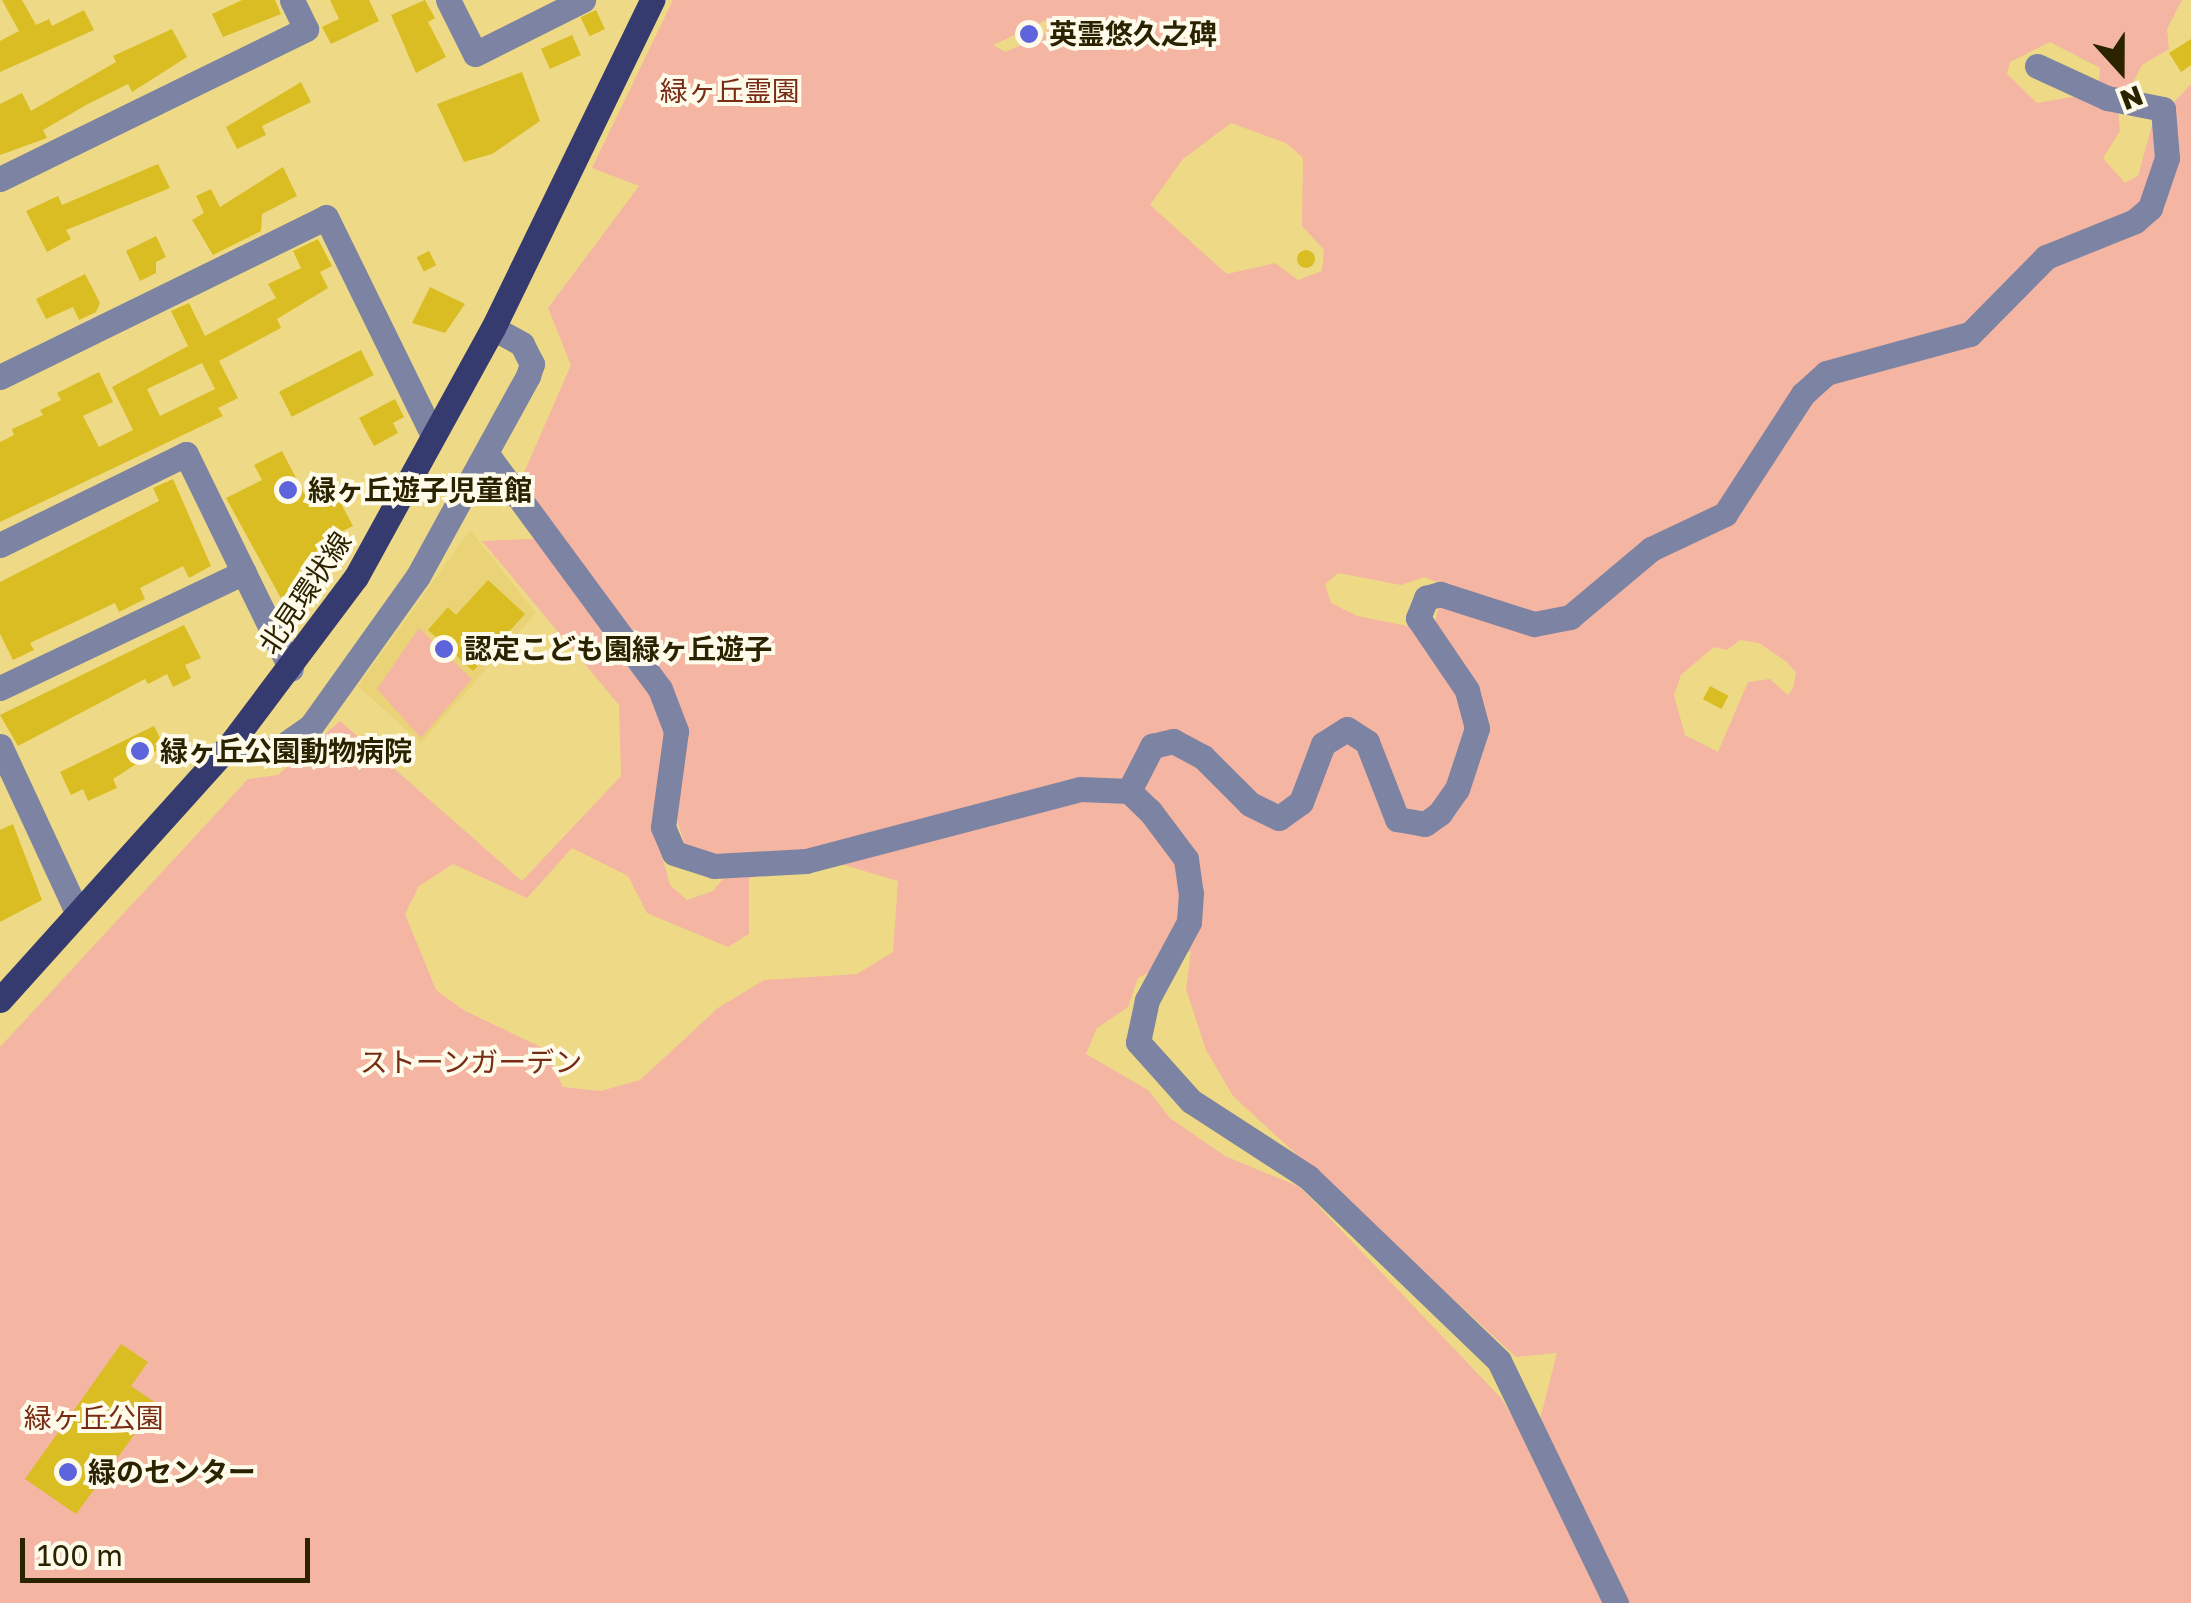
<!DOCTYPE html>
<html>
<head>
<meta charset="utf-8">
<style>
	body { margin:0 }
	#map { position:relative; width:2191px; height:1603px; overflow:hidden; background:#eeda86; font-family:"Golos Text","Noto Sans JP",sans-serif }
	div>[style] { position:absolute }
	[style*='--x'] { left:calc(var(--x)*1px); top:calc(var(--y)*1px); width:calc(var(--w)*1px); rotate:calc(var(--a)*1deg) }
	.built>* { inset:0; background:#e9d376 }
	.green>* { inset:0; background:#f4b5a3 }
	.building>* { inset:0; background:#dabc23; transform-origin:0 0 }
	.round { border-radius:50% }
	.minor>* { height:25px; margin:-12.5px; padding:0 12.5px; transform-origin:12.5px; border-radius:12.5px; background:#7d83a2 }
	.major>* { height:25px; margin:-12.5px; padding:0 12.5px; transform-origin:12.5px; border-radius:12.5px; background:#353a6f }
	.dots>* { width:28px; height:28px; translate:-50% -50%; box-sizing:border-box; border:5px solid #fffbeb; border-radius:50% }
	span { translate:-50% -50%; white-space:nowrap; text-align:center; line-height:1.15; -webkit-text-stroke:8px #fffbeb; paint-order:stroke }
	.poi-label { font-size:28px; color:#2b2300; font-weight:700 }
	.left { translate:0 -50%; text-align:left }
	.park-label { font-size:28px; color:#782c16 }
	.street-label { font-size:28px; color:#2b2300 }
	.north { position:absolute; left:2071px; top:20px; width:100px; height:100px; -webkit-text-stroke:8px #fffbeb; paint-order:stroke; rotate:159deg; font-size:28px; font-weight:700; line-height:40px; text-align:center; color:#2b2300 }
	.north::after { content:''; display:block; margin:auto; width:35px; height:45px; background:#2b2300; clip-path:polygon(50% 0,100% 100%,50% 72%,0 100%) }
	.scale { position:absolute; left:20px; top:1538px; width:290px; height:45px; box-sizing:border-box; border:5px solid #2b2300; border-top:0; padding-left:12px; font-size:30px; line-height:35px; white-space:nowrap; color:#2b2300; -webkit-text-stroke:8px #fffbeb; paint-order:stroke }
</style>
</head>
<body>
<div id="map">
	<div class="built">
		<div style="clip-path:polygon(470px 530px,536px 613px,421px 743px,358px 686px)"></div>
	</div>
	<div class="green">
		<div style="clip-path:polygon(evenodd,673px 0,2182px 0,2167px 29px,2169px 49px,2142px 65px,2127px 94px,2099px 83px,2100px 68px,2050px 42px,2010px 62px,2007px 74px,2037px 103px,2083px 95px,2118px 109px,2120px 131px,2103px 158px,2125px 183px,2138px 176px,2152px 125px,2191px 84px,2191px 1603px,0 1603px,0 1047px,248px 779px,278px 775px,340px 721px,522px 881px,621px 776px,619px 705px,482px 541px,552px 538px,522px 477px,571px 365px,548px 308px,639px 186px,592px 168px,673px 0,1047px 20px,1046px 34px,1005px 52px,993px 45px,1047px 20px,673px 0,1231px 123px,1286px 143px,1303px 158px,1302px 226px,1324px 250px,1322px 271px,1298px 280px,1275px 263px,1227px 274px,1150px 205px,1183px 159px,1231px 123px,673px 0,1338px 573px,1401px 585px,1424px 577px,1444px 585px,1433px 631px,1357px 616px,1331px 603px,1325px 584px,1338px 573px,673px 0,1740px 640px,1759px 643px,1787px 662px,1796px 673px,1793px 688px,1788px 695px,1770px 679px,1748px 682px,1718px 752px,1685px 735px,1674px 695px,1681px 675px,1714px 647px,1727px 650px,1740px 640px,673px 0,681px 782px,675px 814px,685px 846px,728px 873px,713px 891px,687px 900px,670px 885px,657px 838px,681px 782px,673px 0,572px 848px,628px 876px,647px 913px,728px 947px,749px 934px,749px 878px,775px 873px,807px 854px,898px 881px,893px 952px,857px 974px,764px 980px,718px 1008px,640px 1080px,601px 1091px,563px 1087px,545px 1049px,465px 1011px,436px 990px,405px 914px,419px 886px,453px 864px,527px 898px,572px 848px,673px 0,1191px 951px,1186px 989px,1206px 1050px,1233px 1096px,1516px 1357px,1557px 1353px,1539px 1423px,1525px 1438px,1501px 1398px,1300px 1187px,1225px 1156px,1170px 1118px,1148px 1090px,1086px 1054px,1097px 1028px,1128px 1007px,1138px 978px,1191px 951px)"></div>
		<div style="clip-path:polygon(419px 628px,472px 679px,421px 738px,377px 689px)"></div>
	</div>
	<div class="building">
		<div style="clip-path:polygon(2px 0,22px 0,36px 25px,49px 19px,52px 26px,84px 10px,94px 30px,0 72px,0 41px,19px 31px)"></div>
		<div style="clip-path:polygon(242px 0,275px 0,281px 14px,223px 37px,212px 14px)"></div>
		<div style="clip-path:polygon(330px 0,369px 0,379px 21px,331px 44px,322px 27px,339px 19px)"></div>
		<div style="clip-path:polygon(425px 0,435px 18px,428px 22px,446px 57px,416px 73px,391px 15px)"></div>
		<div style="left:596px;top:10px;width:21px;height:17px;rotate:65deg"></div>
		<div style="clip-path:polygon(172px 29px,187px 57px,132px 92px,128px 84px,88px 104px,43px 130px,47px 138px,0 155px,0 104px,22px 93px,31px 111px,116px 62px,113px 56px)"></div>
		<div style="left:572px;top:35px;width:22px;height:34px;rotate:66deg"></div>
		<div style="clip-path:polygon(2191px 39px,2191px 65px,2181px 72px,2169px 53px)"></div>
		<div style="clip-path:polygon(522px 72px,540px 121px,492px 154px,464px 162px,437px 104px)"></div>
		<div style="clip-path:polygon(301px 82px,311px 102px,262px 126px,266px 135px,237px 149px,226px 127px)"></div>
		<div style="clip-path:polygon(158px 164px,170px 188px,66px 230px,71px 239px,47px 252px,26px 211px,58px 196px,62px 205px)"></div>
		<div style="clip-path:polygon(283px 167px,297px 196px,262px 214px,261px 231px,213px 255px,192px 220px,204px 213px,196px 196px,211px 189px,220px 207px)"></div>
		<div style="clip-path:polygon(156px 236px,166px 257px,156px 262px,156px 273px,140px 281px,126px 251px)"></div>
		<div style="clip-path:polygon(evenodd,318px 239px,332px 266px,320px 272px,328px 288px,277px 319px,281px 328px,219px 361px,238px 398px,218px 408px,223px 416px,0 522px,0 442px,14px 435px,12px 429px,43px 415px,40px 410px,61px 400px,57px 393px,99px 372px,113px 402px,83px 416px,99px 447px,133px 430px,112px 387px,188px 346px,171px 311px,189px 303px,205px 336px,276px 298px,268px 284px,301px 268px,293px 251px,318px 239px,202px 363px,215px 389px,160px 416px,147px 389px,202px 363px)"></div>
		<div class="round" style="left:1297px;top:250px;width:18px;height:18px"></div>
		<div style="left:429px;top:251px;width:16px;height:14px;rotate:63deg"></div>
		<div style="clip-path:polygon(85px 274px,100px 303px,96px 312px,79px 320px,73px 307px,46px 319px,36px 299px)"></div>
		<div style="clip-path:polygon(430px 287px,465px 304px,445px 333px,412px 323px)"></div>
		<div style="left:361px;top:350px;width:28px;height:92px;rotate:63deg"></div>
		<div style="clip-path:polygon(395px 399px,404px 417px,393px 423px,398px 433px,374px 446px,359px 418px)"></div>
		<div style="clip-path:polygon(282px 451px,310px 505px,335px 492px,353px 526px,320px 542px,328px 558px,323px 568px,303px 578px,309px 590px,283px 602px,226px 498px,262px 480px,254px 465px)"></div>
		<div style="clip-path:polygon(173px 479px,211px 566px,189px 578px,183px 566px,140px 588px,145px 599px,119px 612px,115px 603px,30px 643px,34px 650px,13px 660px,0 634px,0 582px,159px 501px,153px 488px)"></div>
		<div style="clip-path:polygon(488px 580px,525px 614px,473px 671px,428px 630px,448px 607px,456px 615px)"></div>
		<div style="clip-path:polygon(184px 625px,201px 658px,185px 665px,191px 678px,173px 687px,167px 674px,148px 684px,145px 679px,18px 746px,0 715px)"></div>
		<div style="left:1710px;top:686px;width:21px;height:15px;rotate:28deg"></div>
		<div style="clip-path:polygon(154px 726px,164px 746px,113px 779px,117px 788px,88px 801px,83px 789px,71px 795px,60px 772px)"></div>
		<div style="clip-path:polygon(13px 824px,42px 900px,0 922px,0 830px)"></div>
		<div style="clip-path:polygon(121px 1344px,148px 1362px,131px 1386px,157px 1404px,76px 1514px,25px 1479px)"></div>
	</div>
	<div class="minor">
		<div style="--x:448;--y:0;--w:60;--a:63.4"></div>
		<div style="--x:475;--y:54;--w:121;--a:-26.6"></div>
		<div style="--x:0;--y:179;--w:341;--a:-26.1"></div>
		<div style="--x:306;--y:29;--w:32;--a:-116"></div>
		<div style="--x:0;--y:377;--w:363;--a:-26.1"></div>
		<div style="--x:326;--y:217;--w:243;--a:63.9"></div>
		<div style="--x:489;--y:457;--w:288;--a:53.6"></div>
		<div style="--x:660;--y:689;--w:45;--a:69.1"></div>
		<div style="--x:676;--y:731;--w:97;--a:97.7"></div>
		<div style="--x:663;--y:827;--w:28;--a:67"></div>
		<div style="--x:674;--y:853;--w:42;--a:18"></div>
		<div style="--x:714;--y:866;--w:92;--a:-3.1"></div>
		<div style="--x:806;--y:861;--w:283;--a:-14.7"></div>
		<div style="--x:1080;--y:789;--w:49;--a:2.3"></div>
		<div style="--x:1129;--y:791;--w:29;--a:44"></div>
		<div style="--x:1150;--y:811;--w:60;--a:53.1"></div>
		<div style="--x:1186;--y:859;--w:34;--a:82"></div>
		<div style="--x:1191;--y:893;--w:29;--a:94"></div>
		<div style="--x:1189;--y:922;--w:89;--a:118.3"></div>
		<div style="--x:1147;--y:1000;--w:43;--a:102.1"></div>
		<div style="--x:1138;--y:1042;--w:79;--a:48.1"></div>
		<div style="--x:1191;--y:1101;--w:140;--a:33"></div>
		<div style="--x:1308;--y:1177;--w:265;--a:43.9"></div>
		<div style="--x:1499;--y:1361;--w:269;--a:64.2"></div>
		<div style="--x:0;--y:545;--w:207;--a:-26.1"></div>
		<div style="--x:186;--y:454;--w:239;--a:64"></div>
		<div style="--x:0;--y:688;--w:270;--a:-25.4"></div>
		<div style="--x:232;--y:742;--w:43;--a:13.4"></div>
		<div style="--x:274;--y:752;--w:45;--a:-35.1"></div>
		<div style="--x:311;--y:726;--w:184;--a:-54.5"></div>
		<div style="--x:418;--y:576;--w:228;--a:-61.2"></div>
		<div style="--x:528;--y:376;--w:13;--a:-72"></div>
		<div style="--x:532;--y:364;--w:22;--a:-117"></div>
		<div style="--x:522;--y:344;--w:33;--a:-151"></div>
		<div style="--x:0;--y:746;--w:183;--a:65.1"></div>
		<div style="--x:1129;--y:791;--w:51;--a:-62.9"></div>
		<div style="--x:1152;--y:746;--w:22;--a:-13"></div>
		<div style="--x:1173;--y:741;--w:34;--a:28"></div>
		<div style="--x:1203;--y:757;--w:66;--a:45"></div>
		<div style="--x:1250;--y:804;--w:32;--a:26"></div>
		<div style="--x:1279;--y:818;--w:27;--a:-36"></div>
		<div style="--x:1301;--y:802;--w:62;--a:-69.2"></div>
		<div style="--x:1323;--y:744;--w:28;--a:-32"></div>
		<div style="--x:1347;--y:729;--w:24;--a:33"></div>
		<div style="--x:1367;--y:742;--w:83;--a:68.7"></div>
		<div style="--x:1397;--y:819;--w:28;--a:10"></div>
		<div style="--x:1425;--y:824;--w:19;--a:-36"></div>
		<div style="--x:1440;--y:813;--w:29;--a:-55"></div>
		<div style="--x:1457;--y:789;--w:64;--a:-71.8"></div>
		<div style="--x:1477;--y:728;--w:39;--a:-105"></div>
		<div style="--x:1467;--y:690;--w:87;--a:-124.2"></div>
		<div style="--x:1418;--y:618;--w:22;--a:-68"></div>
		<div style="--x:1426;--y:598;--w:15;--a:-16"></div>
		<div style="--x:1440;--y:594;--w:99;--a:17.7"></div>
		<div style="--x:1534;--y:624;--w:37;--a:-11"></div>
		<div style="--x:1570;--y:617;--w:106;--a:-40"></div>
		<div style="--x:1651;--y:549;--w:82;--a:-25.3"></div>
		<div style="--x:1725;--y:514;--w:143;--a:-57"></div>
		<div style="--x:1803;--y:394;--w:31;--a:-42"></div>
		<div style="--x:1826;--y:373;--w:149;--a:-15.2"></div>
		<div style="--x:1970;--y:334;--w:108;--a:-45.4"></div>
		<div style="--x:2046;--y:257;--w:96;--a:-22"></div>
		<div style="--x:2135;--y:221;--w:20;--a:-41"></div>
		<div style="--x:2150;--y:208;--w:53;--a:-71.2"></div>
		<div style="--x:2167;--y:158;--w:49;--a:-94.7"></div>
		<div style="--x:2163;--y:109;--w:57;--a:-168.9"></div>
		<div style="--x:2107;--y:98;--w:77;--a:-155.4"></div>
	</div>
	<div class="major">
		<div style="--x:0;--y:1000;--w:347;--a:-48"></div>
		<div style="--x:232;--y:742;--w:206;--a:-53.1"></div>
		<div style="--x:356;--y:577;--w:284;--a:-61.2"></div>
		<div style="--x:493;--y:328;--w:365;--a:-64.1"></div>
	</div>
	<div class="dots">
		<div style="left:1029px;top:34px;background:#5d64dc"></div>
		<div style="left:288px;top:490px;background:#5d64dc"></div>
		<div style="left:444px;top:649px;background:#5d64dc"></div>
		<div style="left:140px;top:751px;background:#5d64dc"></div>
		<div style="left:68px;top:1472px;background:#5d64dc"></div>
	</div>
	<div class="poi-label">
		<span class="left" style="left:1049px;top:34px">英霊悠久之碑</span>
		<span class="left" style="left:308px;top:490px">緑ヶ丘遊子児童館</span>
		<span class="left" style="left:464px;top:649px">認定こども園緑ヶ丘遊子</span>
		<span class="left" style="left:160px;top:751px">緑ヶ丘公園動物病院</span>
		<span class="left" style="left:88px;top:1472px">緑のセンター</span>
	</div>
	<div class="park-label">
		<span style="left:730px;top:91px">緑ヶ丘霊園</span>
		<span style="left:471px;top:1062px">ストーンガーデン</span>
		<span style="left:94px;top:1418px">緑ヶ丘公園</span>
	</div>
	<div class="street-label">
		<span style="left:305px;top:593px;rotate:-56deg">北見環状線</span>
	</div>
	<div class="north">N</div>
	<div class="scale">100 m</div>
</div>
</body>
</html>
